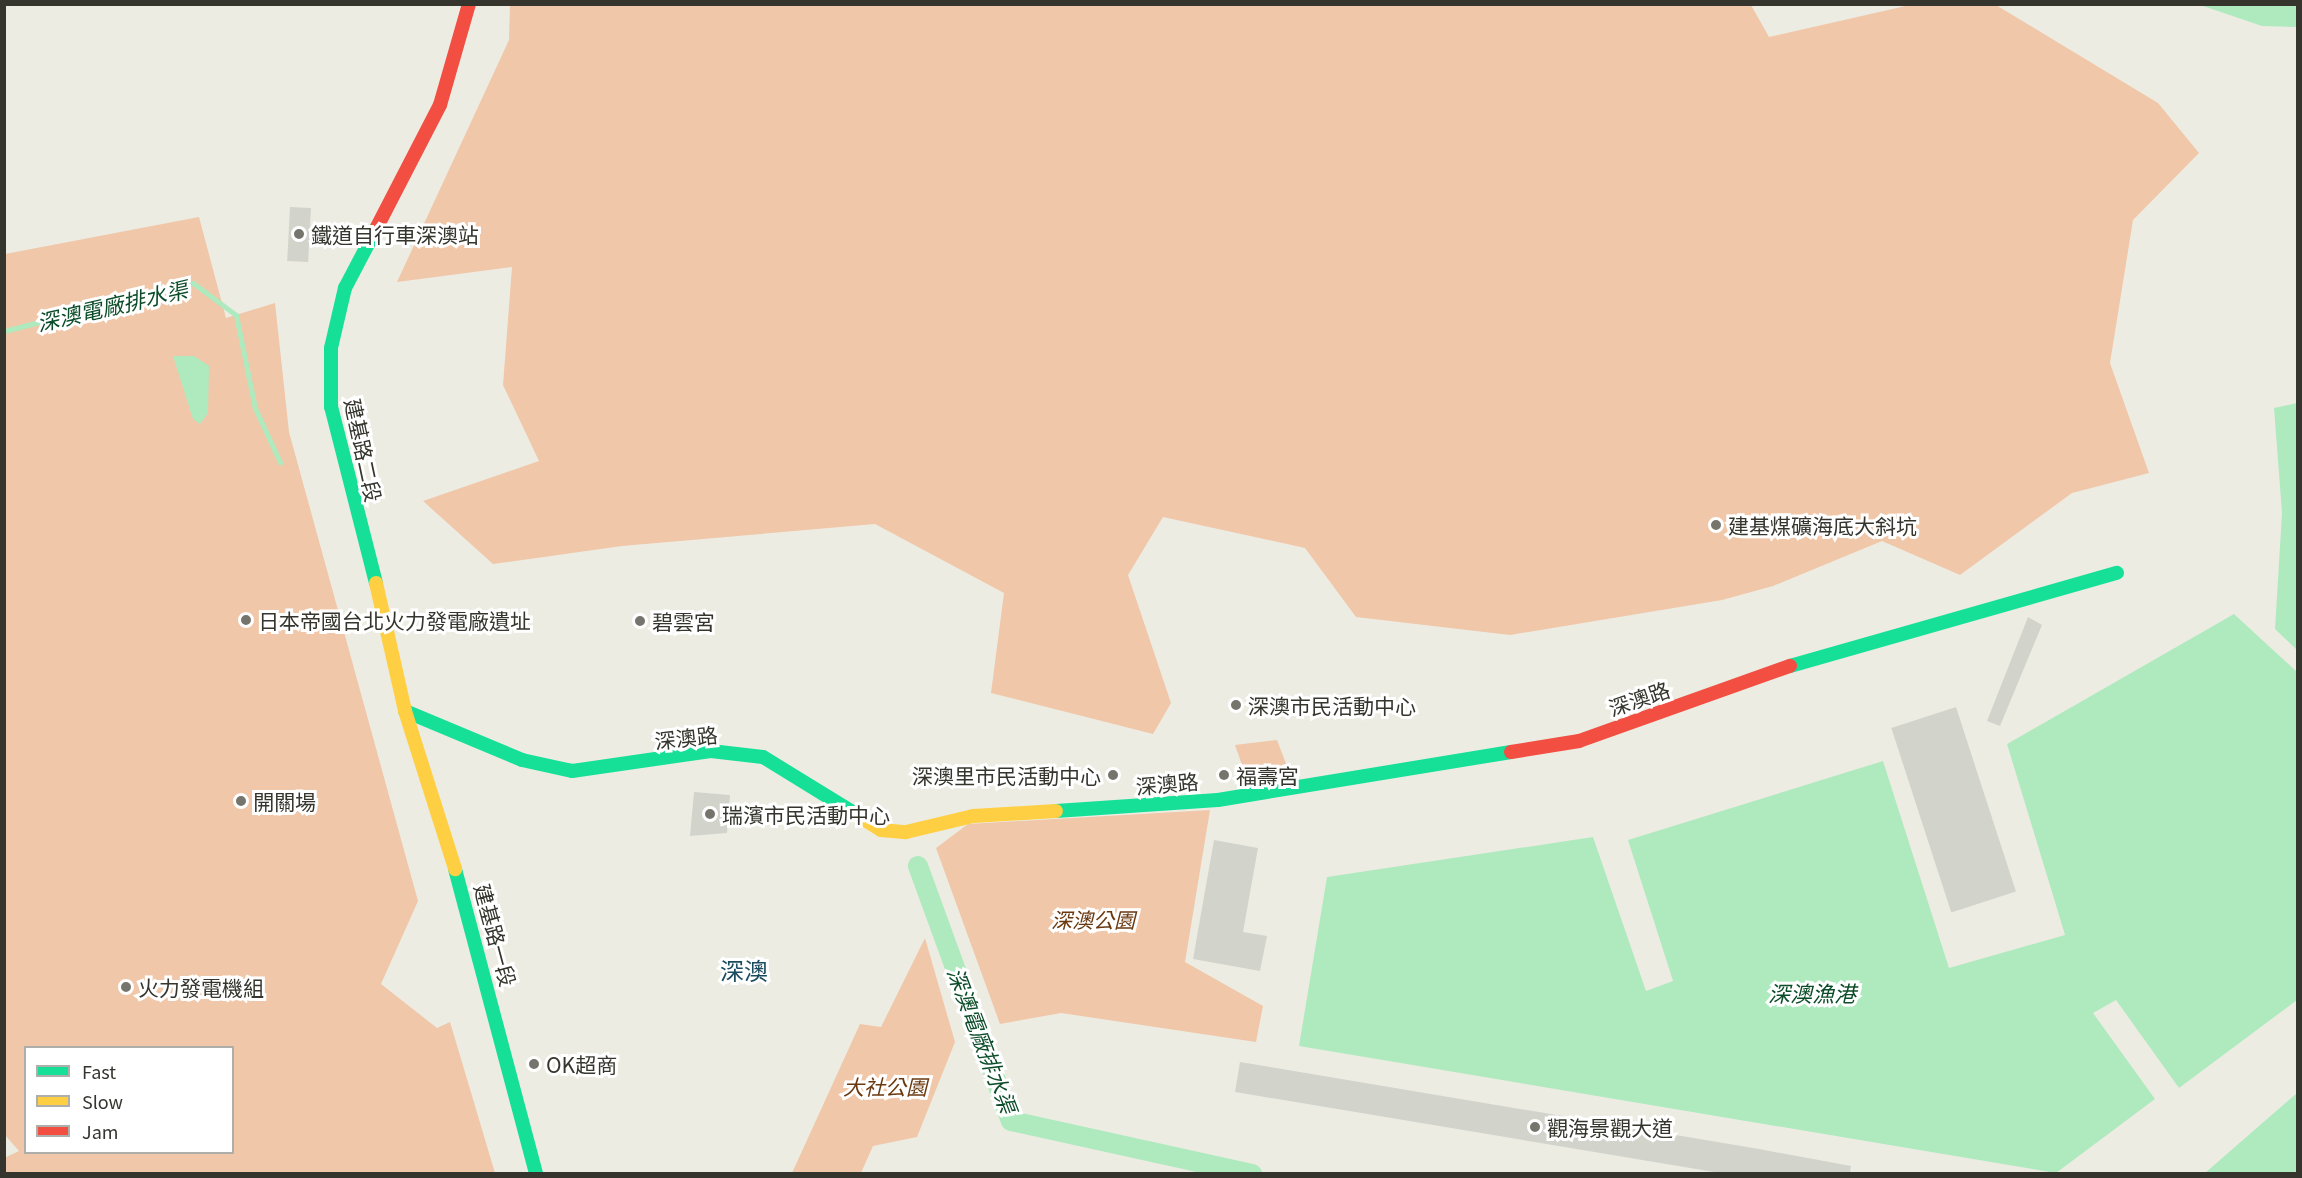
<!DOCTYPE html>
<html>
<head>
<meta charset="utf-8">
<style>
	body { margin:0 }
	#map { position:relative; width:2302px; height:1178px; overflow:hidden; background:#edece3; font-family:Georgia,"Noto Sans TC",serif }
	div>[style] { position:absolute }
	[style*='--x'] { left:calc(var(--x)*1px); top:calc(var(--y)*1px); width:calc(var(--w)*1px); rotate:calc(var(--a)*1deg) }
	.green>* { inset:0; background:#f0c7a8 }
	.water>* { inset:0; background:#afeabf }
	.stream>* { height:5px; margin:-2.5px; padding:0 2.5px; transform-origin:2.5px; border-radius:2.5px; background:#afeabf }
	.canal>* { height:20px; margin:-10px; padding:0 10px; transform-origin:10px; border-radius:10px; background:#afeabf }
	.building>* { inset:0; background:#d2d4cc; transform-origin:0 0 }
	.fast>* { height:14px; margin:-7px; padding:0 7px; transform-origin:7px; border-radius:7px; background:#16e098 }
	.slow>* { height:14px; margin:-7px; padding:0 7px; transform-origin:7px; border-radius:7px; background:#ffcf43 }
	.jam>* { height:14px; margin:-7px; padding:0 7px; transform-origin:7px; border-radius:7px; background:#f24e42 }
	.dots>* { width:16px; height:16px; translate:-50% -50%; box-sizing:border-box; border:3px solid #fff; border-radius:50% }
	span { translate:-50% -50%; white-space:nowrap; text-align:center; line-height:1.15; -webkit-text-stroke:6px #fff; paint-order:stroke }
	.poi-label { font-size:21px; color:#35352e }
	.left { translate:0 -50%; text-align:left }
	.right { translate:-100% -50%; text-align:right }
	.street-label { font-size:21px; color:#35352e }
	.park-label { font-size:21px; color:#6a3910; font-style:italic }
	.water-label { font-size:22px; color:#0c4d29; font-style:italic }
	.quarter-label { font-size:24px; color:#1b4b5e }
	.frame { position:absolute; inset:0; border:6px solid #35352e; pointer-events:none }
	.legend { position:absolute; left:24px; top:1046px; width:210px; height:108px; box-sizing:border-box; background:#fff; border:2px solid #aeaeab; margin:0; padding:8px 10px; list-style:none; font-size:18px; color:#35352e }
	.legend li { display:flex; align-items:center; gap:12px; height:30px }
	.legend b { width:30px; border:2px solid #aeaeab }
</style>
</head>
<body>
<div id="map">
	<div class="green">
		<div style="clip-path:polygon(1751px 5px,1769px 37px,1910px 5px,1996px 5px,2158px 103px,2199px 153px,2133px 220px,2110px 363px,2149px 473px,2072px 493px,1960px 575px,1882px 541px,1773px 586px,1722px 600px,1510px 635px,1356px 617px,1305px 548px,1163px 517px,1128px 575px,1171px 703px,1153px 734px,991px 693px,1004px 593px,875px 524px,622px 546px,493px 564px,423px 501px,539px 461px,503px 385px,512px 267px,397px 282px,509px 40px,510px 5px)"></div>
		<div style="clip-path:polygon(evenodd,199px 217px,226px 318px,275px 303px,289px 432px,418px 901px,381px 984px,437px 1028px,450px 1022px,495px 1173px,5px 1174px,4px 1158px,19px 1151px,4px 1134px,5px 254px,199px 217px,26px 1048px,232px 1048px,232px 1152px,26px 1152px,26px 1048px)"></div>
		<div style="clip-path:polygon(1277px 740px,1290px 774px,1248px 782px,1235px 745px)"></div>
		<div style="clip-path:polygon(1210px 810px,1185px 962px,1263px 1006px,1256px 1042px,1061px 1013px,1000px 1024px,936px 848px,968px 824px)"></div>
		<div style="clip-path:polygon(925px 938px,955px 1042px,917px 1137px,873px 1146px,861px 1173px,792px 1173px,860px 1024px,881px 1027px)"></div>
	</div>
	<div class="water">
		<div style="clip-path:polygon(2200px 5px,2297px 5px,2297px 27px,2262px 26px)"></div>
		<div style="clip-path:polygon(173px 356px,194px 356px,209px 366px,208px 413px,200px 424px,193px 419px)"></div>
		<div style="clip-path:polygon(2297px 403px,2298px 403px,2297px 650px,2275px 629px,2282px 513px,2274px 408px)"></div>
		<div style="clip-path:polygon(2234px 614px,2297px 672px,2297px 1000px,2179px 1088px,2116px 1000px,2093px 1013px,2155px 1099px,2056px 1173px,1299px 1046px,1327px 877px,1593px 837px,1646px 991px,1673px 981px,1628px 840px,1883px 761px,1949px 968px,2065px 935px,2007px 744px)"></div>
		<div style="clip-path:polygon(2297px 1093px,2297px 1173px,2205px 1173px)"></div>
	</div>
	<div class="stream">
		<div style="--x:4;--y:331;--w:195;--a:-14.3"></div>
		<div style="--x:193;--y:283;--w:54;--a:36.7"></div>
		<div style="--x:236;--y:315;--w:95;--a:78.5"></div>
		<div style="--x:255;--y:408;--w:60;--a:65.2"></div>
	</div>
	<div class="canal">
		<div style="--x:918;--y:866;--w:271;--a:70"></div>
		<div style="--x:1011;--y:1121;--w:247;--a:12.4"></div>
	</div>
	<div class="building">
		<div style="left:290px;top:207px;width:21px;height:54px;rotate:3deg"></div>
		<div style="clip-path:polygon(2028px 617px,2042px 625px,2000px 726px,1987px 721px)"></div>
		<div style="left:1956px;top:707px;width:194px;height:68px;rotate:72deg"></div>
		<div style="clip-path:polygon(694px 792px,730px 795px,727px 833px,690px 836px)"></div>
		<div style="clip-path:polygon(1214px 840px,1258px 848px,1243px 932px,1267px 936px,1260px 971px,1193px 959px)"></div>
		<div style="clip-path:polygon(1240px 1062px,1759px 1149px,1851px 1166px,1850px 1173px,1720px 1173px,1235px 1092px)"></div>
	</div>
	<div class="fast">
		<div style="--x:376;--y:583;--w:182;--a:-104.3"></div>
		<div style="--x:331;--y:407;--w:59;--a:-90"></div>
		<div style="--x:331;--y:348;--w:62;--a:-76.9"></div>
		<div style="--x:345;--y:288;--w:69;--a:-62.3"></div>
		<div style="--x:1790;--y:666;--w:340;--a:-15.9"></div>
		<div style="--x:405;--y:711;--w:127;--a:22.7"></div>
		<div style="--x:522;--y:760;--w:51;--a:12.4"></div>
		<div style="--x:572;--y:771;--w:140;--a:-8.2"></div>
		<div style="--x:711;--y:751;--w:52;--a:6.6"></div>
		<div style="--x:763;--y:757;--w:107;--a:31.6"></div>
		<div style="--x:1056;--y:811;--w:162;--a:-3.9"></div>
		<div style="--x:1218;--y:800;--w:297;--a:-9.3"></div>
		<div style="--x:455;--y:869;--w:316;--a:75.1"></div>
	</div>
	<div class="slow">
		<div style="--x:376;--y:583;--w:131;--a:77.2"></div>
		<div style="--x:405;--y:711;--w:166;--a:72.4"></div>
		<div style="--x:854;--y:813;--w:32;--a:32"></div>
		<div style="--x:881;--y:830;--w:25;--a:5"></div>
		<div style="--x:906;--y:832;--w:69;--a:-13.4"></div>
		<div style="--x:973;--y:816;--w:83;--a:-3.4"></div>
	</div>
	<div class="jam">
		<div style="--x:377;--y:227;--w:137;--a:-62.7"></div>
		<div style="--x:440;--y:105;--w:105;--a:-74"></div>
		<div style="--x:1511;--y:752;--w:69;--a:-9.2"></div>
		<div style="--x:1579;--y:741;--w:224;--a:-19.6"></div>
	</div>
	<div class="dots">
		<div style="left:299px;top:234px;background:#75756d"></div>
		<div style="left:1716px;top:525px;background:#75756d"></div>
		<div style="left:246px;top:620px;background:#75756d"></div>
		<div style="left:640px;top:621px;background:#75756d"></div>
		<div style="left:1236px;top:705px;background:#75756d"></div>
		<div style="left:1113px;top:775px;background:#75756d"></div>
		<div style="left:1224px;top:775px;background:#75756d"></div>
		<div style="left:241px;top:801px;background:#75756d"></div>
		<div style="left:710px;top:814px;background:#75756d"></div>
		<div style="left:126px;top:987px;background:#75756d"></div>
		<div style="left:534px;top:1064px;background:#75756d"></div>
		<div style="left:1535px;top:1127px;background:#75756d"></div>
	</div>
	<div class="poi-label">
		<span class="left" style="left:311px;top:234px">鐵道自行車深澳站</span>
		<span class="left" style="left:1728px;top:525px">建基煤礦海底大斜坑</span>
		<span class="left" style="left:258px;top:620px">日本帝國台北火力發電廠遺址</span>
		<span class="left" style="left:652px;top:621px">碧雲宮</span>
		<span class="left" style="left:1248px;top:705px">深澳市民活動中心</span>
		<span class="right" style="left:1101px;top:775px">深澳里市民活動中心</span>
		<span class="left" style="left:1236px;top:775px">福壽宮</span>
		<span class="left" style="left:253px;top:801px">開關場</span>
		<span class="left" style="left:722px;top:814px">瑞濱市民活動中心</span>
		<span class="left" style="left:138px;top:987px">火力發電機組</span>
		<span class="left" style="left:546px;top:1064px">OK超商</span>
		<span class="left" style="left:1547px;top:1127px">觀海景觀大道</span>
	</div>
	<div class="street-label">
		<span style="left:364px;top:450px;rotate:78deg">建基路二段</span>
		<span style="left:1639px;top:698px;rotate:-19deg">深澳路</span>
		<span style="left:686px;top:737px;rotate:-6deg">深澳路</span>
		<span style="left:1167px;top:783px;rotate:-5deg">深澳路</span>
		<span style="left:496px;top:935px;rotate:75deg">建基路一段</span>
	</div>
	<div class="park-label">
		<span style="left:1093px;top:919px">深澳公園</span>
		<span style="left:885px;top:1086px">大社公園</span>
	</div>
	<div class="water-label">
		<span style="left:112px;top:305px;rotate:-13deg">深澳電廠排水渠</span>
		<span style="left:1812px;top:993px">深澳漁港</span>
		<span style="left:983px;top:1040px;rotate:69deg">深澳電廠排水渠</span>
	</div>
	<div class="quarter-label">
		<span style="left:744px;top:970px">深澳</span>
	</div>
	<div class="frame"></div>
	<ul class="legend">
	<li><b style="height:8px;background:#16e098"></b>Fast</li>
	<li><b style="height:8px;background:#ffcf43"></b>Slow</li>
	<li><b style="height:8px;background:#f24e42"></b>Jam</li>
	</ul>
</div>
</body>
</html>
